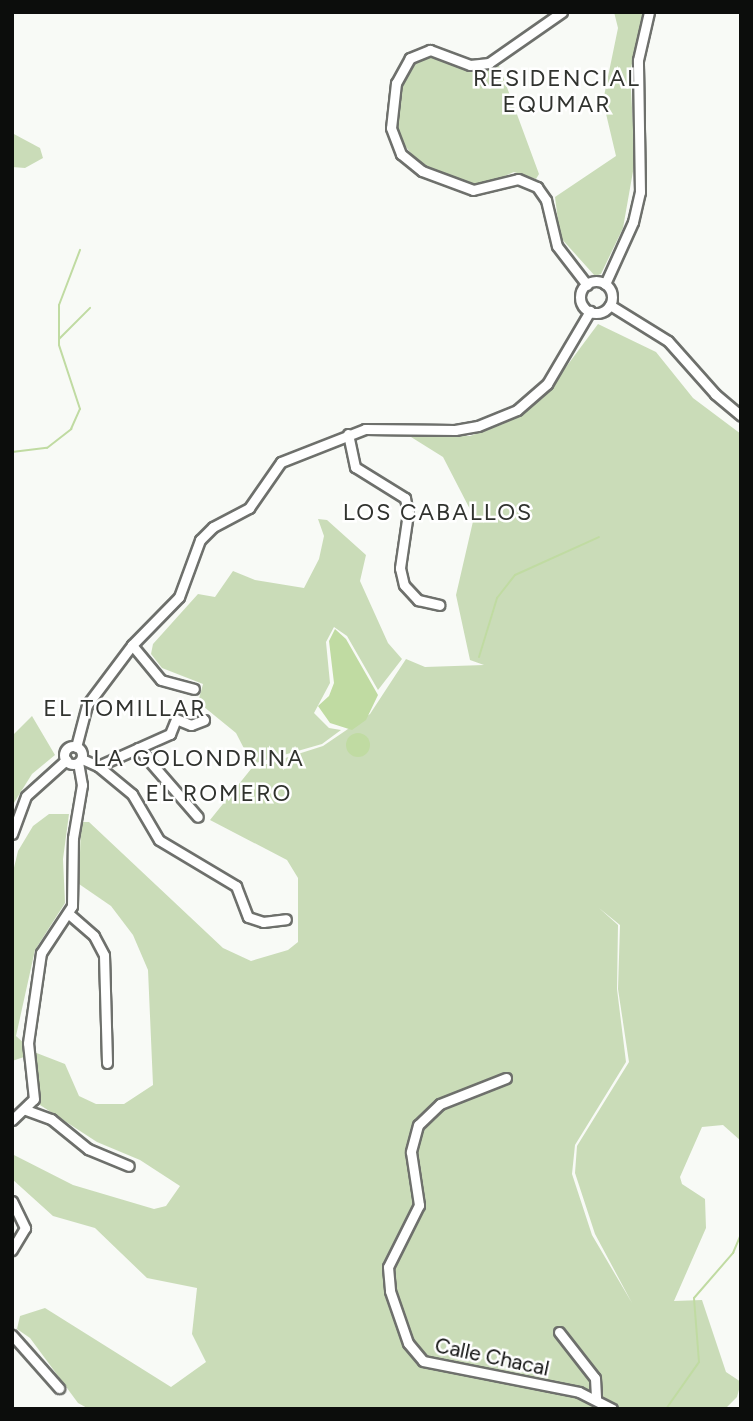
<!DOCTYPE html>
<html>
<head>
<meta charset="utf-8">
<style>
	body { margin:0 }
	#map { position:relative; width:753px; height:1421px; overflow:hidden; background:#f8faf6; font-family:Figtree,sans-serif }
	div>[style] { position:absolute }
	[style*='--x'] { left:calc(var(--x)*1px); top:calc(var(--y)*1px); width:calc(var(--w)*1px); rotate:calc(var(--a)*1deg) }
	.green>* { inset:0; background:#cadcb8 }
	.water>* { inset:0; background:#c0dba2 }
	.round { border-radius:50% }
	.stream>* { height:2px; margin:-1px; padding:0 1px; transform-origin:1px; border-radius:1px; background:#c0dba2 }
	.roads { filter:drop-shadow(2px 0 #6e706c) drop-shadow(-2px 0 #6e706c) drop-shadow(0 2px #6e706c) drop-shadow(0 -2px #6e706c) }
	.minor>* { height:9px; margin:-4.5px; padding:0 4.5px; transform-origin:4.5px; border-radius:4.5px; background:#fff }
	.minor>.ring { margin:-4.5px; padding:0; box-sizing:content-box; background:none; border:9px solid #fff; border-radius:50% }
	span { translate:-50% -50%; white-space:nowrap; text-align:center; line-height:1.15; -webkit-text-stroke:5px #fff; paint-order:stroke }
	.street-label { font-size:21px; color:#0c0d0c }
	.neighbourhood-label { font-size:23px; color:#31332f; letter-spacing:2px }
	.frame { position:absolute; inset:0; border:14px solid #0c0d0c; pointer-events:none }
</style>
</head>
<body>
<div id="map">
	<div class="green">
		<div style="clip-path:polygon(614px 12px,643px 12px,630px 73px,635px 160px,623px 228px,601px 274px,595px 276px,560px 237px,555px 197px,616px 156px,603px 101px,618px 28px)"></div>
		<div style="clip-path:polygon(429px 54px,464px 70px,483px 70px,498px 63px,539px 174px,536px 179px,514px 172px,486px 184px,471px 184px,420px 164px,401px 141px,394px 111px,411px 62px)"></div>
		<div style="clip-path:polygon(12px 133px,40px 148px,43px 158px,25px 168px,12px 167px)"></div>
		<div style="clip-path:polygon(evenodd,598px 324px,656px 352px,693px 398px,741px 434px,741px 1141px,723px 1125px,702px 1127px,680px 1177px,682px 1184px,705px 1199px,706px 1228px,674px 1301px,702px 1300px,726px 1372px,741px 1382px,737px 1397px,725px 1409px,89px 1409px,78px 1403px,30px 1338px,17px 1329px,20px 1316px,45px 1308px,171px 1387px,206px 1362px,192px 1334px,197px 1288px,147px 1278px,95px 1228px,53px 1216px,12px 1179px,12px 1154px,73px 1185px,154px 1209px,166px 1206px,180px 1186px,140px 1160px,97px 1142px,40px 1105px,36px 1065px,24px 1057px,12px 1061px,12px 876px,18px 851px,33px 826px,49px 814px,69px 814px,63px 859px,65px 903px,35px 950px,16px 1036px,34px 1052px,65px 1064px,79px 1096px,96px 1104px,124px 1104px,153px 1085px,148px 970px,133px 935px,111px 906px,79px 884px,81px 822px,89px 822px,223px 948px,251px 961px,288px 950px,298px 942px,298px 878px,287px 860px,210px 820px,251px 769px,323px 746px,370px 714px,406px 659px,425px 667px,484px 665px,470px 660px,456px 595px,474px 517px,443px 457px,411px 437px,470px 436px,503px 424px,543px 398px,598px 324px,599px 908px,620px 925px,618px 989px,629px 1062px,577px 1146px,575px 1173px,595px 1234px,632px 1303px,592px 1235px,572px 1174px,575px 1145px,626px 1062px,617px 989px,618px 925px,599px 908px)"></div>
		<div style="clip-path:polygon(318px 519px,327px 520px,366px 555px,360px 581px,388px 643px,402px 659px,378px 690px,347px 636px,334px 627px,326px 642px,330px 683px,314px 713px,329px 728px,341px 730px,322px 744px,252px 764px,236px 733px,198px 702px,203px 684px,162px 668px,151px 654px,153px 644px,198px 594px,215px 597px,233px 571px,255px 580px,304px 588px,319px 559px,324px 536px)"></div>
		<div style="clip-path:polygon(32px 716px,55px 755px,32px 774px,12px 806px,12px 736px)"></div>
	</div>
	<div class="water">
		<div style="clip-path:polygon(335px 629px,346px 639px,378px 695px,366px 720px,352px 730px,330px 723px,318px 706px,329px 696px,334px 683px,329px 641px)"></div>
		<div class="round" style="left:346px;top:733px;width:24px;height:24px"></div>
	</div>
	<div class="stream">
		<div style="--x:59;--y:339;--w:44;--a:-45"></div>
		<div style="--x:12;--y:452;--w:35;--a:-7"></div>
		<div style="--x:47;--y:448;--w:31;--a:-38"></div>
		<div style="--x:71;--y:429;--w:22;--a:-66"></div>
		<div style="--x:80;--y:409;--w:67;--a:-108.2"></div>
		<div style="--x:59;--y:345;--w:40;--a:-90"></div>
		<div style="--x:59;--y:305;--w:59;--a:-69.1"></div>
		<div style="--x:479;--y:657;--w:62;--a:-73"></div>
		<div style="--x:497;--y:598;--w:29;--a:-52"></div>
		<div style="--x:515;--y:575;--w:92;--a:-24.3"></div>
		<div style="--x:666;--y:1409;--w:57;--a:-54.9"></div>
		<div style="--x:699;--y:1362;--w:64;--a:-94.5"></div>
		<div style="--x:694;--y:1298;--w:60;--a:-49.1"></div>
		<div style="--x:733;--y:1253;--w:21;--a:-67"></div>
	</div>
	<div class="roads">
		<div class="minor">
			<div style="--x:562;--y:12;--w:89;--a:145.1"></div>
			<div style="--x:489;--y:63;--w:19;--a:174"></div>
			<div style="--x:470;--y:65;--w:43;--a:-159.4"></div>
			<div style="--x:430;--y:50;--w:22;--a:158"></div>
			<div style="--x:410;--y:58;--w:29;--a:119"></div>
			<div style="--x:396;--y:83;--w:45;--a:96.3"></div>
			<div style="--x:391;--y:128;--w:28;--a:69"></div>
			<div style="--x:401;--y:154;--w:27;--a:39"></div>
			<div style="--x:422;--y:171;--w:54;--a:20.4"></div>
			<div style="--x:473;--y:190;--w:46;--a:-13.7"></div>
			<div style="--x:518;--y:179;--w:21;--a:23"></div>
			<div style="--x:537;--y:187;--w:16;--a:55"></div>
			<div style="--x:546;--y:200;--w:47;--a:76.6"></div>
			<div style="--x:557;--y:246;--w:49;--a:52.4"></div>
			<div class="ring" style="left:580px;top:281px;width:23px;height:23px"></div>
			<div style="--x:605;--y:284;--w:68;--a:-65.7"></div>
			<div style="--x:633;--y:222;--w:31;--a:-77"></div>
			<div style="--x:640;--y:192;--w:132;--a:-90.9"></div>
			<div style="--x:638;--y:60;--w:49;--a:-77.1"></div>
			<div style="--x:610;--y:305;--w:68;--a:31.8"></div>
			<div style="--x:668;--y:341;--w:71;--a:48.4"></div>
			<div style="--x:715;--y:394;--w:34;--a:40"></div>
			<div style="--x:348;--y:434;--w:34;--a:78"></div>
			<div style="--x:355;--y:467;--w:59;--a:31.8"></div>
			<div style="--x:405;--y:498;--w:15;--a:79"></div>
			<div style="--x:408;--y:513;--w:56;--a:98.3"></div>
			<div style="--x:400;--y:568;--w:17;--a:77"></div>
			<div style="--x:404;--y:585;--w:21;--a:47"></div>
			<div style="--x:418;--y:600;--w:22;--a:13"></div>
			<div style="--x:132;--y:645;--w:45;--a:50.4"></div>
			<div style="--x:161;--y:680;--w:34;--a:15"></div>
			<div class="ring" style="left:64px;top:746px;width:9px;height:9px"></div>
			<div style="--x:76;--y:747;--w:43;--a:-75.3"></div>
			<div style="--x:87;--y:705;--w:75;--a:-53.1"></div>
			<div style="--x:132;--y:645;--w:67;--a:-45.6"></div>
			<div style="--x:179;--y:597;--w:61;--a:-69.8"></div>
			<div style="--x:200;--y:540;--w:18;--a:-45"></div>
			<div style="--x:213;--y:527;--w:41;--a:-27.8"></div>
			<div style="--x:249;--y:508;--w:56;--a:-55.2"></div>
			<div style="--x:281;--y:462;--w:90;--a:-21.4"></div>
			<div style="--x:365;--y:429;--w:90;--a:0.6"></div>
			<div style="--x:455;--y:430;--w:23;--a:-10"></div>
			<div style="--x:478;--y:426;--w:42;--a:-22.3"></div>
			<div style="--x:517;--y:410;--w:40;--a:-41"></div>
			<div style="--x:547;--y:384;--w:85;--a:-59.5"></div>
			<div style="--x:138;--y:748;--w:91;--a:49"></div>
			<div style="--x:82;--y:759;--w:17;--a:24"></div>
			<div style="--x:98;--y:766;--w:79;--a:-24"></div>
			<div style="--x:170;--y:734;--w:16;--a:-68"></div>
			<div style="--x:176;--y:719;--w:16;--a:22"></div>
			<div style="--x:191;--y:725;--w:14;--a:-21"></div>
			<div style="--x:98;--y:766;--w:44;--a:39.5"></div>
			<div style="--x:132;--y:794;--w:53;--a:59.6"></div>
			<div style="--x:159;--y:840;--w:90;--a:30.9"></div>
			<div style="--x:236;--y:886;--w:33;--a:69"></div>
			<div style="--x:248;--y:917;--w:16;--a:18"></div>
			<div style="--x:263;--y:922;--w:23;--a:-7"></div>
			<div style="--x:12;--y:834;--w:40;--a:-69.8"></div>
			<div style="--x:26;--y:796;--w:54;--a:-42"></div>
			<div style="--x:69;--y:914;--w:33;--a:41"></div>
			<div style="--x:94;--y:936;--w:21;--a:62"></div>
			<div style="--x:104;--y:955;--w:108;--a:88.4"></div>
			<div style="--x:506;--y:1078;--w:71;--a:158.5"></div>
			<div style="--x:440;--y:1104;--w:30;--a:136"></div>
			<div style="--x:418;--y:1125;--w:28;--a:105"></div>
			<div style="--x:411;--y:1152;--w:54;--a:81.4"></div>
			<div style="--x:419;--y:1205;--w:69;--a:116.6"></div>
			<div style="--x:388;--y:1267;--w:24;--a:85"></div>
			<div style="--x:390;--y:1291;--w:55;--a:70.9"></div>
			<div style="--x:408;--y:1343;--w:23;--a:50"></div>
			<div style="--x:423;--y:1361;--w:159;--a:11.2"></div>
			<div style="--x:579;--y:1392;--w:37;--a:27"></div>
			<div style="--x:26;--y:1110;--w:27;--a:20"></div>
			<div style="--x:51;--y:1119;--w:48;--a:39"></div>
			<div style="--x:88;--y:1149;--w:44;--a:22.5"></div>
			<div style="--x:12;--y:1120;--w:30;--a:-44"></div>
			<div style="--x:34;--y:1099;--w:56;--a:-96.1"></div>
			<div style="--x:28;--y:1043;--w:91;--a:-81.8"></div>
			<div style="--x:41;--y:953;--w:56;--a:-56.6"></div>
			<div style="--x:72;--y:906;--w:68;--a:-89.2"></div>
			<div style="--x:73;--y:838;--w:54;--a:-80.4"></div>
			<div style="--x:82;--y:785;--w:22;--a:-100"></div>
			<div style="--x:12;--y:1201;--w:30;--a:64"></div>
			<div style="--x:25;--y:1228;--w:26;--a:121"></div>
			<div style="--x:559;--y:1332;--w:58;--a:52"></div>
			<div style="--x:595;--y:1378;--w:20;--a:87"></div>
			<div style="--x:12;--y:1335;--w:71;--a:48.4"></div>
		</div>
	</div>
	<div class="street-label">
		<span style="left:492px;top:1357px;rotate:12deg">Calle Chacal</span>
	</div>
	<div class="neighbourhood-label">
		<span style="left:557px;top:91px">RESIDENCIAL<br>EQUMAR</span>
		<span style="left:438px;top:512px">LOS CABALLOS</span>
		<span style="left:125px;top:708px">EL TOMILLAR</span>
		<span style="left:199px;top:758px">LA GOLONDRINA</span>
		<span style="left:219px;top:793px">EL ROMERO</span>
	</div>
	<div class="frame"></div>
</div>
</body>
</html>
